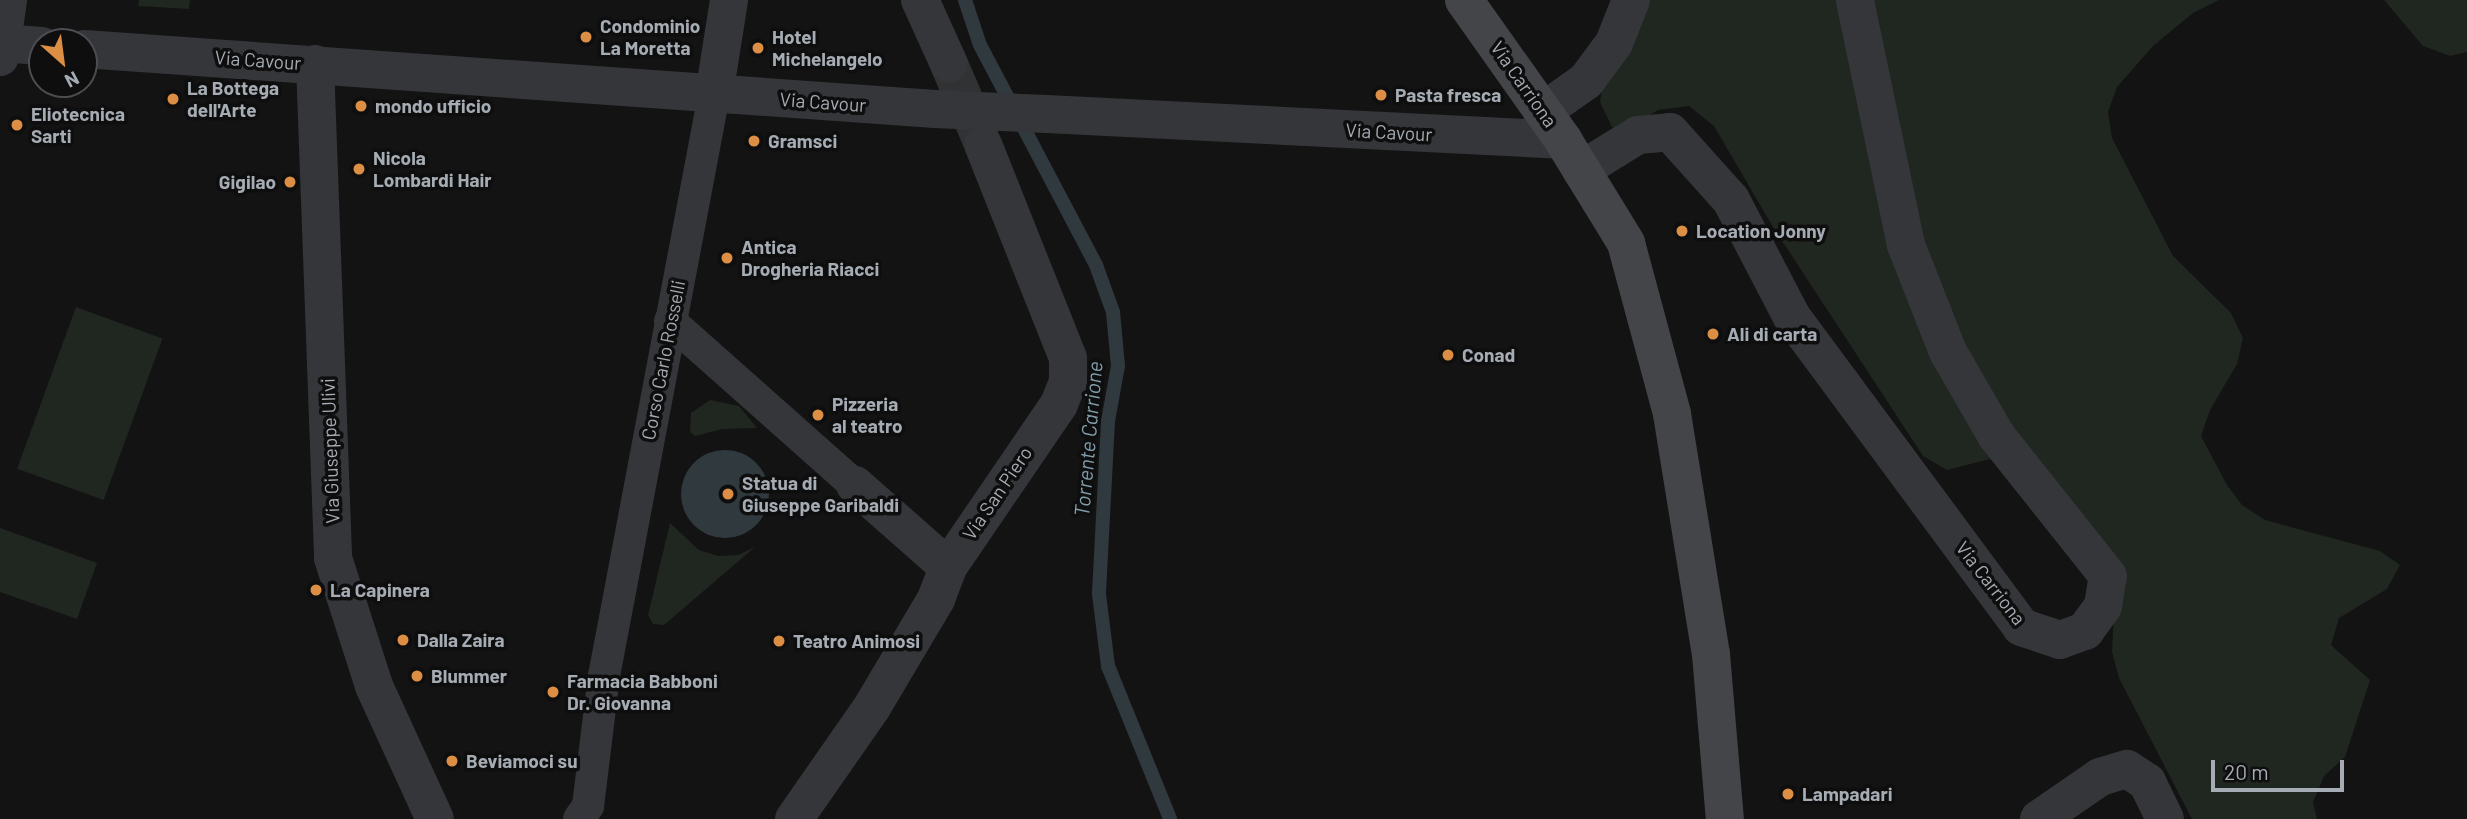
<!DOCTYPE html>
<html>
<head>
<meta charset="utf-8">
<style>
	body { margin:0 }
	#map { position:relative; width:2467px; height:819px; overflow:hidden; background:#131314; font-family:Barlow,sans-serif }
	div>[style] { position:absolute }
	[style*='--x'] { left:calc(var(--x)*1px); top:calc(var(--y)*1px); width:calc(var(--w)*1px); rotate:calc(var(--a)*1deg) }
	.green>* { inset:0; background:#202620; transform-origin:0 0 }
	.water>* { inset:0; background:#30393d }
	.round { border-radius:50% }
	.stream>* { height:14px; margin:-7px; padding:0 7px; transform-origin:7px; border-radius:7px; background:#30393d }
	.minor-tunnel>* { height:38px; margin-top:-19px; transform-origin:0; background:repeating-linear-gradient(90deg,#303234 0 38px,transparent 0 57px) }
	.pedestrian>* { height:32px; margin:-16px; padding:0 16px; transform-origin:16px; border-radius:16px; background:#343639 }
	.minor>* { height:38px; margin:-19px; padding:0 19px; transform-origin:19px; border-radius:19px; background:#343639 }
	.secondary>* { height:38px; margin:-19px; padding:0 19px; transform-origin:19px; border-radius:19px; background:#434548 }
	.minor-bridge>* { height:38px; margin:-19px; padding:0 19px; transform-origin:19px; border-radius:19px; background:#343639 }
	.dots>* { width:19px; height:19px; translate:-50% -50%; box-sizing:border-box; border:4px solid #0e0e0f; border-radius:50% }
	span { translate:-50% -50%; white-space:nowrap; text-align:center; line-height:1.15; -webkit-text-stroke:7px #0e0e0f; paint-order:stroke }
	.poi-label { font-size:19px; color:#a6acb3; font-weight:700 }
	.left { translate:0 -50%; text-align:left }
	.right { translate:-100% -50%; text-align:right }
	.street-label { font-size:19px; color:#a6acb3 }
	.water-label { font-size:21px; color:#819eaa; font-style:italic }
	.north { position:absolute; left:28px; top:28px; width:70px; height:70px; box-sizing:border-box; background:#0e0e0f; border:2px solid #4b4d51; border-radius:50%; rotate:152deg; font-size:19px; font-weight:700; line-height:28px; text-align:center; color:#a6acb3 }
	.north::after { content:''; display:block; margin:auto; width:24px; height:32px; background:#db8e44; clip-path:polygon(50% 0,100% 100%,50% 72%,0 100%) }
	.scale { position:absolute; left:2211px; top:760px; width:133px; height:32px; box-sizing:border-box; border:4px solid #a6acb3; border-top:0; padding-left:9px; font-size:21px; line-height:24px; white-space:nowrap; color:#a6acb3; -webkit-text-stroke:5px #0e0e0f; paint-order:stroke }
</style>
</head>
<body>
<div id="map">
	<div class="green">
		<div style="clip-path:polygon(139px 0,190px 0,189px 9px,138px 6px)"></div>
		<div style="clip-path:polygon(1649px 0,2219px 0,2193px 13px,2153px 46px,2117px 87px,2108px 112px,2112px 138px,2173px 256px,2231px 313px,2243px 338px,2237px 364px,2210px 410px,2201px 436px,2227px 485px,2242px 505px,2265px 520px,2380px 551px,2400px 565px,2387px 589px,2339px 618px,2331px 645px,2370px 680px,2345px 757px,2324px 776px,2313px 802px,2317px 819px,2192px 819px,2119px 678px,2112px 652px,2116px 570px,1998px 457px,1947px 470px,1923px 456px,1773px 227px,1714px 126px,1689px 106px,1658px 110px,1624px 131px,1612px 127px,1600px 102px,1602px 90px)"></div>
		<div style="clip-path:polygon(2384px 0,2467px 0,2467px 52px,2450px 56px,2423px 46px)"></div>
		<div style="left:76px;top:307px;width:92px;height:172px;rotate:20deg"></div>
		<div style="clip-path:polygon(710px 400px,739px 406px,757px 428px,722px 429px,695px 436px,690px 432px,691px 413px)"></div>
		<div style="clip-path:polygon(670px 523px,699px 550px,718px 556px,738px 555px,755px 547px,664px 625px,653px 624px,648px 615px)"></div>
		<div style="clip-path:polygon(0 528px,97px 563px,77px 619px,0 592px)"></div>
	</div>
	<div class="water">
		<div class="round" style="left:681px;top:450px;width:88px;height:88px"></div>
	</div>
	<div class="stream">
		<div style="--x:965;--y:0;--w:47;--a:71.6"></div>
		<div style="--x:980;--y:45;--w:249;--a:62.2"></div>
		<div style="--x:1096;--y:265;--w:50;--a:70.1"></div>
		<div style="--x:1113;--y:312;--w:54;--a:84.7"></div>
		<div style="--x:1118;--y:366;--w:56;--a:100.3"></div>
		<div style="--x:1108;--y:421;--w:173;--a:93"></div>
		<div style="--x:1099;--y:594;--w:73;--a:82.9"></div>
		<div style="--x:1108;--y:666;--w:165;--a:67.9"></div>
	</div>
	<div class="minor-tunnel">
		<div style="--x:949;--y:64;--w:82;--a:66.9"></div>
	</div>
	<div class="pedestrian">
		<div style="--x:670;--y:321;--w:247;--a:41.6"></div>
		<div style="--x:579;--y:819;--w:16;--a:-55"></div>
		<div style="--x:588;--y:806;--w:131;--a:-83"></div>
		<div style="--x:604;--y:676;--w:591;--a:-79.28"></div>
	</div>
	<div class="minor">
		<div style="--x:920;--y:0;--w:70;--a:65.6"></div>
		<div style="--x:0;--y:43;--w:42;--a:4.1"></div>
		<div style="--x:84;--y:49;--w:853;--a:4.03"></div>
		<div style="--x:0;--y:57;--w:58;--a:-82"></div>
		<div style="--x:315;--y:64;--w:494;--a:87.9"></div>
		<div style="--x:333;--y:558;--w:134;--a:72.2"></div>
		<div style="--x:374;--y:686;--w:146;--a:65.4"></div>
		<div style="--x:714;--y:95;--w:96;--a:-81"></div>
		<div style="--x:1542;--y:112;--w:54;--a:-35.2"></div>
		<div style="--x:1586;--y:81;--w:47;--a:-53.6"></div>
		<div style="--x:1614;--y:43;--w:46;--a:-68.4"></div>
		<div style="--x:1047;--y:114;--w:517;--a:2.88"></div>
		<div style="--x:1581;--y:170;--w:67;--a:-31.6"></div>
		<div style="--x:1638;--y:135;--w:32;--a:-5"></div>
		<div style="--x:1670;--y:132;--w:91;--a:48.1"></div>
		<div style="--x:1731;--y:200;--w:132;--a:62.5"></div>
		<div style="--x:1792;--y:317;--w:385;--a:53.5"></div>
		<div style="--x:2021;--y:627;--w:41;--a:18.4"></div>
		<div style="--x:2060;--y:640;--w:27;--a:-20"></div>
		<div style="--x:2085;--y:631;--w:31;--a:-54"></div>
		<div style="--x:2103;--y:606;--w:30;--a:-81"></div>
		<div style="--x:2108;--y:576;--w:180;--a:-128.5"></div>
		<div style="--x:1996;--y:435;--w:96;--a:-120"></div>
		<div style="--x:1948;--y:352;--w:115;--a:-111.4"></div>
		<div style="--x:1906;--y:245;--w:250;--a:-101.8"></div>
		<div style="--x:855;--y:485;--w:124;--a:41.4"></div>
		<div style="--x:794;--y:819;--w:136;--a:-55.1"></div>
		<div style="--x:872;--y:707;--w:126;--a:-59.3"></div>
		<div style="--x:936;--y:599;--w:34;--a:-69"></div>
		<div style="--x:948;--y:567;--w:197;--a:-55.7"></div>
		<div style="--x:1059;--y:404;--w:24;--a:-68"></div>
		<div style="--x:1068;--y:382;--w:24;--a:-90"></div>
		<div style="--x:1068;--y:358;--w:230;--a:-111.7"></div>
		<div style="--x:2039;--y:819;--w:74;--a:-34.5"></div>
		<div style="--x:2100;--y:777;--w:28;--a:-17"></div>
		<div style="--x:2127;--y:769;--w:24;--a:33"></div>
		<div style="--x:2147;--y:782;--w:41;--a:64.1"></div>
	</div>
	<div class="secondary">
		<div style="--x:1464;--y:0;--w:171;--a:54.7"></div>
		<div style="--x:1563;--y:140;--w:121;--a:58.5"></div>
		<div style="--x:1626;--y:243;--w:177;--a:74.9"></div>
		<div style="--x:1672;--y:414;--w:243;--a:80.8"></div>
		<div style="--x:1711;--y:654;--w:166;--a:85.2"></div>
	</div>
	<div class="minor-bridge">
		<div style="--x:935;--y:109;--w:112;--a:2.6"></div>
	</div>
	<div class="dots">
		<div style="left:586px;top:37px;background:#db8e44"></div>
		<div style="left:758px;top:48px;background:#db8e44"></div>
		<div style="left:1381px;top:95px;background:#db8e44"></div>
		<div style="left:173px;top:99px;background:#db8e44"></div>
		<div style="left:361px;top:106px;background:#db8e44"></div>
		<div style="left:17px;top:125px;background:#db8e44"></div>
		<div style="left:754px;top:141px;background:#db8e44"></div>
		<div style="left:359px;top:169px;background:#db8e44"></div>
		<div style="left:290px;top:182px;background:#db8e44"></div>
		<div style="left:1682px;top:231px;background:#db8e44"></div>
		<div style="left:727px;top:258px;background:#db8e44"></div>
		<div style="left:1713px;top:334px;background:#db8e44"></div>
		<div style="left:1448px;top:355px;background:#db8e44"></div>
		<div style="left:818px;top:415px;background:#db8e44"></div>
		<div style="left:728px;top:494px;background:#db8e44"></div>
		<div style="left:316px;top:590px;background:#db8e44"></div>
		<div style="left:403px;top:640px;background:#db8e44"></div>
		<div style="left:779px;top:641px;background:#db8e44"></div>
		<div style="left:417px;top:676px;background:#db8e44"></div>
		<div style="left:553px;top:692px;background:#db8e44"></div>
		<div style="left:452px;top:761px;background:#db8e44"></div>
		<div style="left:1788px;top:794px;background:#db8e44"></div>
	</div>
	<div class="poi-label">
		<span class="left" style="left:600px;top:37px">Condominio<br>La Moretta</span>
		<span class="left" style="left:772px;top:48px">Hotel<br>Michelangelo</span>
		<span class="left" style="left:187px;top:99px">La Bottega<br>dell'Arte</span>
		<span class="left" style="left:1395px;top:95px">Pasta fresca</span>
		<span class="left" style="left:375px;top:106px">mondo ufficio</span>
		<span class="left" style="left:31px;top:125px">Eliotecnica<br>Sarti</span>
		<span class="left" style="left:768px;top:141px">Gramsci</span>
		<span class="left" style="left:373px;top:169px">Nicola<br>Lombardi Hair</span>
		<span class="right" style="left:276px;top:182px">Gigilao</span>
		<span class="left" style="left:1696px;top:231px">Location Jonny</span>
		<span class="left" style="left:741px;top:258px">Antica<br>Drogheria Riacci</span>
		<span class="left" style="left:1727px;top:334px">Ali di carta</span>
		<span class="left" style="left:1462px;top:355px">Conad</span>
		<span class="left" style="left:832px;top:415px">Pizzeria<br>al teatro</span>
		<span class="left" style="left:742px;top:494px">Statua di<br>Giuseppe Garibaldi</span>
		<span class="left" style="left:330px;top:590px">La Capinera</span>
		<span class="left" style="left:417px;top:640px">Dalla Zaira</span>
		<span class="left" style="left:793px;top:641px">Teatro Animosi</span>
		<span class="left" style="left:431px;top:676px">Blummer</span>
		<span class="left" style="left:567px;top:692px">Farmacia Babboni<br>Dr. Giovanna</span>
		<span class="left" style="left:466px;top:761px">Beviamoci su</span>
		<span class="left" style="left:1802px;top:794px">Lampadari</span>
	</div>
	<div class="street-label">
		<span style="left:258px;top:60px;rotate:4deg">Via Cavour</span>
		<span style="left:1524px;top:84px;rotate:55deg">Via Carriona</span>
		<span style="left:823px;top:102px;rotate:4deg">Via Cavour</span>
		<span style="left:1389px;top:132px;rotate:3deg">Via Cavour</span>
		<span style="left:663px;top:360px;rotate:-79deg">Corso Carlo Rosselli</span>
		<span style="left:330px;top:451px;rotate:-92deg">Via Giuseppe Ulivi</span>
		<span style="left:997px;top:493px;rotate:-56deg">Via San Piero</span>
		<span style="left:1991px;top:583px;rotate:52deg">Via Carriona</span>
	</div>
	<div class="water-label">
		<span style="left:1088px;top:439px;rotate:-85deg">Torrente Carrione</span>
	</div>
	<div class="north">N</div>
	<div class="scale">20 m</div>
</div>
</body>
</html>
